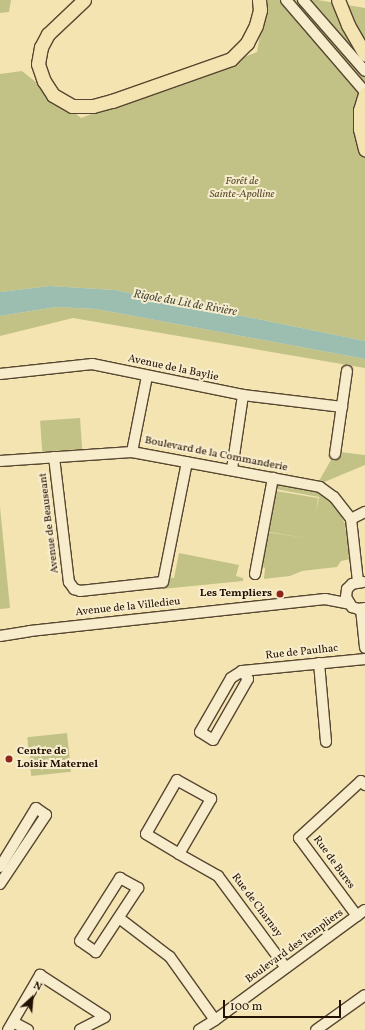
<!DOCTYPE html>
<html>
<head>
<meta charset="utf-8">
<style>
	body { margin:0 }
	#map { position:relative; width:365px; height:1030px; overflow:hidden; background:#f3e4b2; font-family:Vollkorn,serif }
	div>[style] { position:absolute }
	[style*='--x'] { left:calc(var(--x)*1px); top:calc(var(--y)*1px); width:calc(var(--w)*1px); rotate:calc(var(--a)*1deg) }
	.green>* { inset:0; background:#c2c287; transform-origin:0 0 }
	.water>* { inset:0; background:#9cbeb1 }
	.roads { filter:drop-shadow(1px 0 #574630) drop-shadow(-1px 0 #574630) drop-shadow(0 1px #574630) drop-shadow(0 -1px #574630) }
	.minor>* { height:10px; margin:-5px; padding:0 5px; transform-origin:5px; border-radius:5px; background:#f7edcd }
	.major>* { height:13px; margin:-6.5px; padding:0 6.5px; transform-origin:6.5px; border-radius:6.5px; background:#f3e4b2 }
	.dots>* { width:11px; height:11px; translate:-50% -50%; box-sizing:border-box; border:2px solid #f7edcd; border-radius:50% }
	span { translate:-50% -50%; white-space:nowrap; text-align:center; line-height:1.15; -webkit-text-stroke:4px #f7edcd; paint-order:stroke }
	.park-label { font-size:11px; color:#5b4f32; font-style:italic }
	.street-label { font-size:11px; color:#231104 }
	.poi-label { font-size:11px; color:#231104; font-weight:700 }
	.right { translate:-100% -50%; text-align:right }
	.left { translate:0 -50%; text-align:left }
	.water-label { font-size:12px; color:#4d4e41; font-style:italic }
	.north { position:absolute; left:12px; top:978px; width:40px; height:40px; -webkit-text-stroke:3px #f7edcd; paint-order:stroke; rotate:26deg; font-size:11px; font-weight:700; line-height:16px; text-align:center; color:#231104 }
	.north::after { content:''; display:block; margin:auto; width:14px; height:18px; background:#231104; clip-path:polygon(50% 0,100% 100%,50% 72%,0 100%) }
	.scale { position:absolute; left:223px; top:1000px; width:118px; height:18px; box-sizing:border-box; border:2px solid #231104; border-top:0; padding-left:5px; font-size:12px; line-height:14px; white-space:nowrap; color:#231104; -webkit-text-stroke:3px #f7edcd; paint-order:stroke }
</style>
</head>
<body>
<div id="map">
	<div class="green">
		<div style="clip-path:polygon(0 0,11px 0,9px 12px,0 13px)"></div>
		<div style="clip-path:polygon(266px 0,318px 0,365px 8px,365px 341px,115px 290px,50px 286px,0 292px,0 74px,22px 71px,81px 118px,257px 52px)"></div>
		<div style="clip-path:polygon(56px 307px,96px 309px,365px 359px,365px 368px,73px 318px,0 336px,0 316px)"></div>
		<div style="left:80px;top:418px;width:31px;height:40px;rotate:86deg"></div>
		<div style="clip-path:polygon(340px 452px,365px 455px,365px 465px,322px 483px,319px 481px,332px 458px)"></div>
		<div style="clip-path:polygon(278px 484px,311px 488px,320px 492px,336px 505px,345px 524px,350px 559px,341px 561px,337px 567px,302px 571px,290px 576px,264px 579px,265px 568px,262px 566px,266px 532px,312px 539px,269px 532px,276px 491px,318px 498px,316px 512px,319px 497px,275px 489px)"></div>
		<div style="clip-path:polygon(0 507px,10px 608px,0 609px)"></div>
		<div style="clip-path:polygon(179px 553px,239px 565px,236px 576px,243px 578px,243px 581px,162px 589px,166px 577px,174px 578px)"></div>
		<div style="left:67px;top:733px;width:39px;height:40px;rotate:84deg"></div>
	</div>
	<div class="water">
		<div style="clip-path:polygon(50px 286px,115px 290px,365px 341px,365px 359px,96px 309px,56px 307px,0 316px,0 292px)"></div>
	</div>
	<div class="roads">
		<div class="minor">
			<div style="--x:286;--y:0;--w:121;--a:49.3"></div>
			<div style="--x:303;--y:0;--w:94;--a:48.9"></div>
			<div style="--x:0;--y:374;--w:93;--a:-6.2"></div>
			<div style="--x:92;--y:364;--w:154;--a:11.6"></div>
			<div style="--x:243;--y:395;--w:100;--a:6.9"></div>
			<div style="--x:132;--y:452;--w:77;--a:-78.8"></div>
			<div style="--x:335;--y:454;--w:84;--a:-81.8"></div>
			<div style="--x:54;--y:457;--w:126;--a:83.2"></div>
			<div style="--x:69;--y:582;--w:9;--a:54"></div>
			<div style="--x:74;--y:589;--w:6;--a:18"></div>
			<div style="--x:80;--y:591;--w:83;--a:-6.2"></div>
			<div style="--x:163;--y:582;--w:122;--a:-78.7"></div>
			<div style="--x:0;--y:461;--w:132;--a:-3.9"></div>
			<div style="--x:132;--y:452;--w:191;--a:10.5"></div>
			<div style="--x:320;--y:487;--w:17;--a:36"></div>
			<div style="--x:334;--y:497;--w:28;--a:52"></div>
			<div style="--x:351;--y:519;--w:62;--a:83.6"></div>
			<div style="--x:232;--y:469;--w:75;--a:-81.5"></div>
			<div style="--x:351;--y:519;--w:16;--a:-27"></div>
			<div style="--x:255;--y:574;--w:98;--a:-79.4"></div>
			<div style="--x:363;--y:582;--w:11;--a:170"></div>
			<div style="--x:352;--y:584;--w:7;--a:135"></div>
			<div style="--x:347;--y:589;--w:8;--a:97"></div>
			<div style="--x:346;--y:597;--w:12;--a:59"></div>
			<div style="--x:352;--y:607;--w:6;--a:18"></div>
			<div style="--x:358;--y:609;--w:7;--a:-8"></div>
			<div style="--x:361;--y:609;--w:39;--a:84"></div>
			<div style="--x:0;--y:636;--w:30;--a:-9"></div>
			<div style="--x:30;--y:631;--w:297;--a:-6.2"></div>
			<div style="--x:325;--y:599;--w:25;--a:11"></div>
			<div style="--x:319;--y:663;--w:79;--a:84.9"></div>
			<div style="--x:242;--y:671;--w:10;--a:53"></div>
			<div style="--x:248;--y:679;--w:70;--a:119.8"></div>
			<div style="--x:213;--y:740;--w:15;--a:-148"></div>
			<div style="--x:200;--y:732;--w:62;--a:-60.1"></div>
			<div style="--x:231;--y:678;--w:13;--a:-32"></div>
			<div style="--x:242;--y:671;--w:124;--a:-5.6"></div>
			<div style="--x:179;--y:854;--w:64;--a:-59.8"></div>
			<div style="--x:211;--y:799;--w:39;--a:-151"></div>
			<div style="--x:177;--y:780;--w:62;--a:119.9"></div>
			<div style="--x:146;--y:834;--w:39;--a:31"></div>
			<div style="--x:179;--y:854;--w:45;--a:29.4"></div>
			<div style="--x:218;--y:876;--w:114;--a:53.5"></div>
			<div style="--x:0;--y:867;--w:69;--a:-58.6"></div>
			<div style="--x:36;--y:808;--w:12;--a:35"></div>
			<div style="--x:46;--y:815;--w:83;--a:123.7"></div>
			<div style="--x:120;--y:878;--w:21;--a:29"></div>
			<div style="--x:138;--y:888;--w:77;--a:123.3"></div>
			<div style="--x:96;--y:952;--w:19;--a:-145"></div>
			<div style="--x:80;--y:941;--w:75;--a:-57.6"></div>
			<div style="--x:357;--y:916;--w:97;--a:-126.6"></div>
			<div style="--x:299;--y:838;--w:84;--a:-42.6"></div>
			<div style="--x:361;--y:781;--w:6;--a:45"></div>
			<div style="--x:119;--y:918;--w:64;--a:37.4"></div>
			<div style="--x:170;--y:957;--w:77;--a:54.5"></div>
			<div style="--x:13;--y:1022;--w:17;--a:28"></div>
			<div style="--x:8;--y:1030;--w:64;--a:-59.8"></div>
			<div style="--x:40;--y:975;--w:77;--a:32.9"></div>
			<div style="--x:105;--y:1017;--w:28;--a:153"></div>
			<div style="--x:199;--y:1030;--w:19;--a:-32"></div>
			<div style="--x:215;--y:1020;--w:186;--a:-36.3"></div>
			<div style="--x:316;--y:1030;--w:60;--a:-35.5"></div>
		</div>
		<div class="major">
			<div style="--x:84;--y:0;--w:50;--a:136.6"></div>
			<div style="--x:48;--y:34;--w:15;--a:118"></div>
			<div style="--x:41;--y:47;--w:17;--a:100"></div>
			<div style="--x:38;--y:64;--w:18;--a:71"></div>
			<div style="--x:44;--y:81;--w:17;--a:57"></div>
			<div style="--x:53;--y:95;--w:22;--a:30"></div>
			<div style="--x:72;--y:106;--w:21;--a:0"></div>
			<div style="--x:93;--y:106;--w:20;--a:-15"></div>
			<div style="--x:112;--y:101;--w:126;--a:-19.4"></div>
			<div style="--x:231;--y:59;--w:23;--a:-45"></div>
			<div style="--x:247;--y:43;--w:20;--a:-63"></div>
			<div style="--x:256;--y:25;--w:16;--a:-75"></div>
			<div style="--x:260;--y:10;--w:10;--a:-96"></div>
			<div style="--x:338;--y:0;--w:27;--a:68"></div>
			<div style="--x:348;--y:25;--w:34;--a:60"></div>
			<div style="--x:365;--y:94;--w:17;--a:107"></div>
			<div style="--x:360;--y:110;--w:19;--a:90"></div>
			<div style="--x:360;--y:129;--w:21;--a:76"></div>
		</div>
	</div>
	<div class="dots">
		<div style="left:280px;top:594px;background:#8f2418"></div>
		<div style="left:9px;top:759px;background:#8f2418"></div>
	</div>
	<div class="park-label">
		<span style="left:242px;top:189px">Forêt de<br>Sainte-Apolline</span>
	</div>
	<div class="street-label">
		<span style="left:173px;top:369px;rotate:12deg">Avenue de la Baylie</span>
		<span style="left:216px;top:455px;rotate:11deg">Boulevard de la Commanderie</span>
		<span style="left:50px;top:523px;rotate:-97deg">Avenue de Beauseant</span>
		<span style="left:128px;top:608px;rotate:-6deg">Avenue de la Villedieu</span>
		<span style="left:302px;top:653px;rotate:-6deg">Rue de Paulhac</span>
		<span style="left:333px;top:863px;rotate:54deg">Rue de Bures</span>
		<span style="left:256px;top:906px;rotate:53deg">Rue de Charnay</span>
		<span style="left:295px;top:947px;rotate:-36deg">Boulevard des Templiers</span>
	</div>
	<div class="poi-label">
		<span class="right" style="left:272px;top:594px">Les Templiers</span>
		<span class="left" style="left:17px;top:759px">Centre de<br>Loisir Maternel</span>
	</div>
	<div class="water-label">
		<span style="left:185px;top:304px;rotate:10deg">Rigole du Lit de Rivière</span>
	</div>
	<div class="north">N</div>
	<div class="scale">100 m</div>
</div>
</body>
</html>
